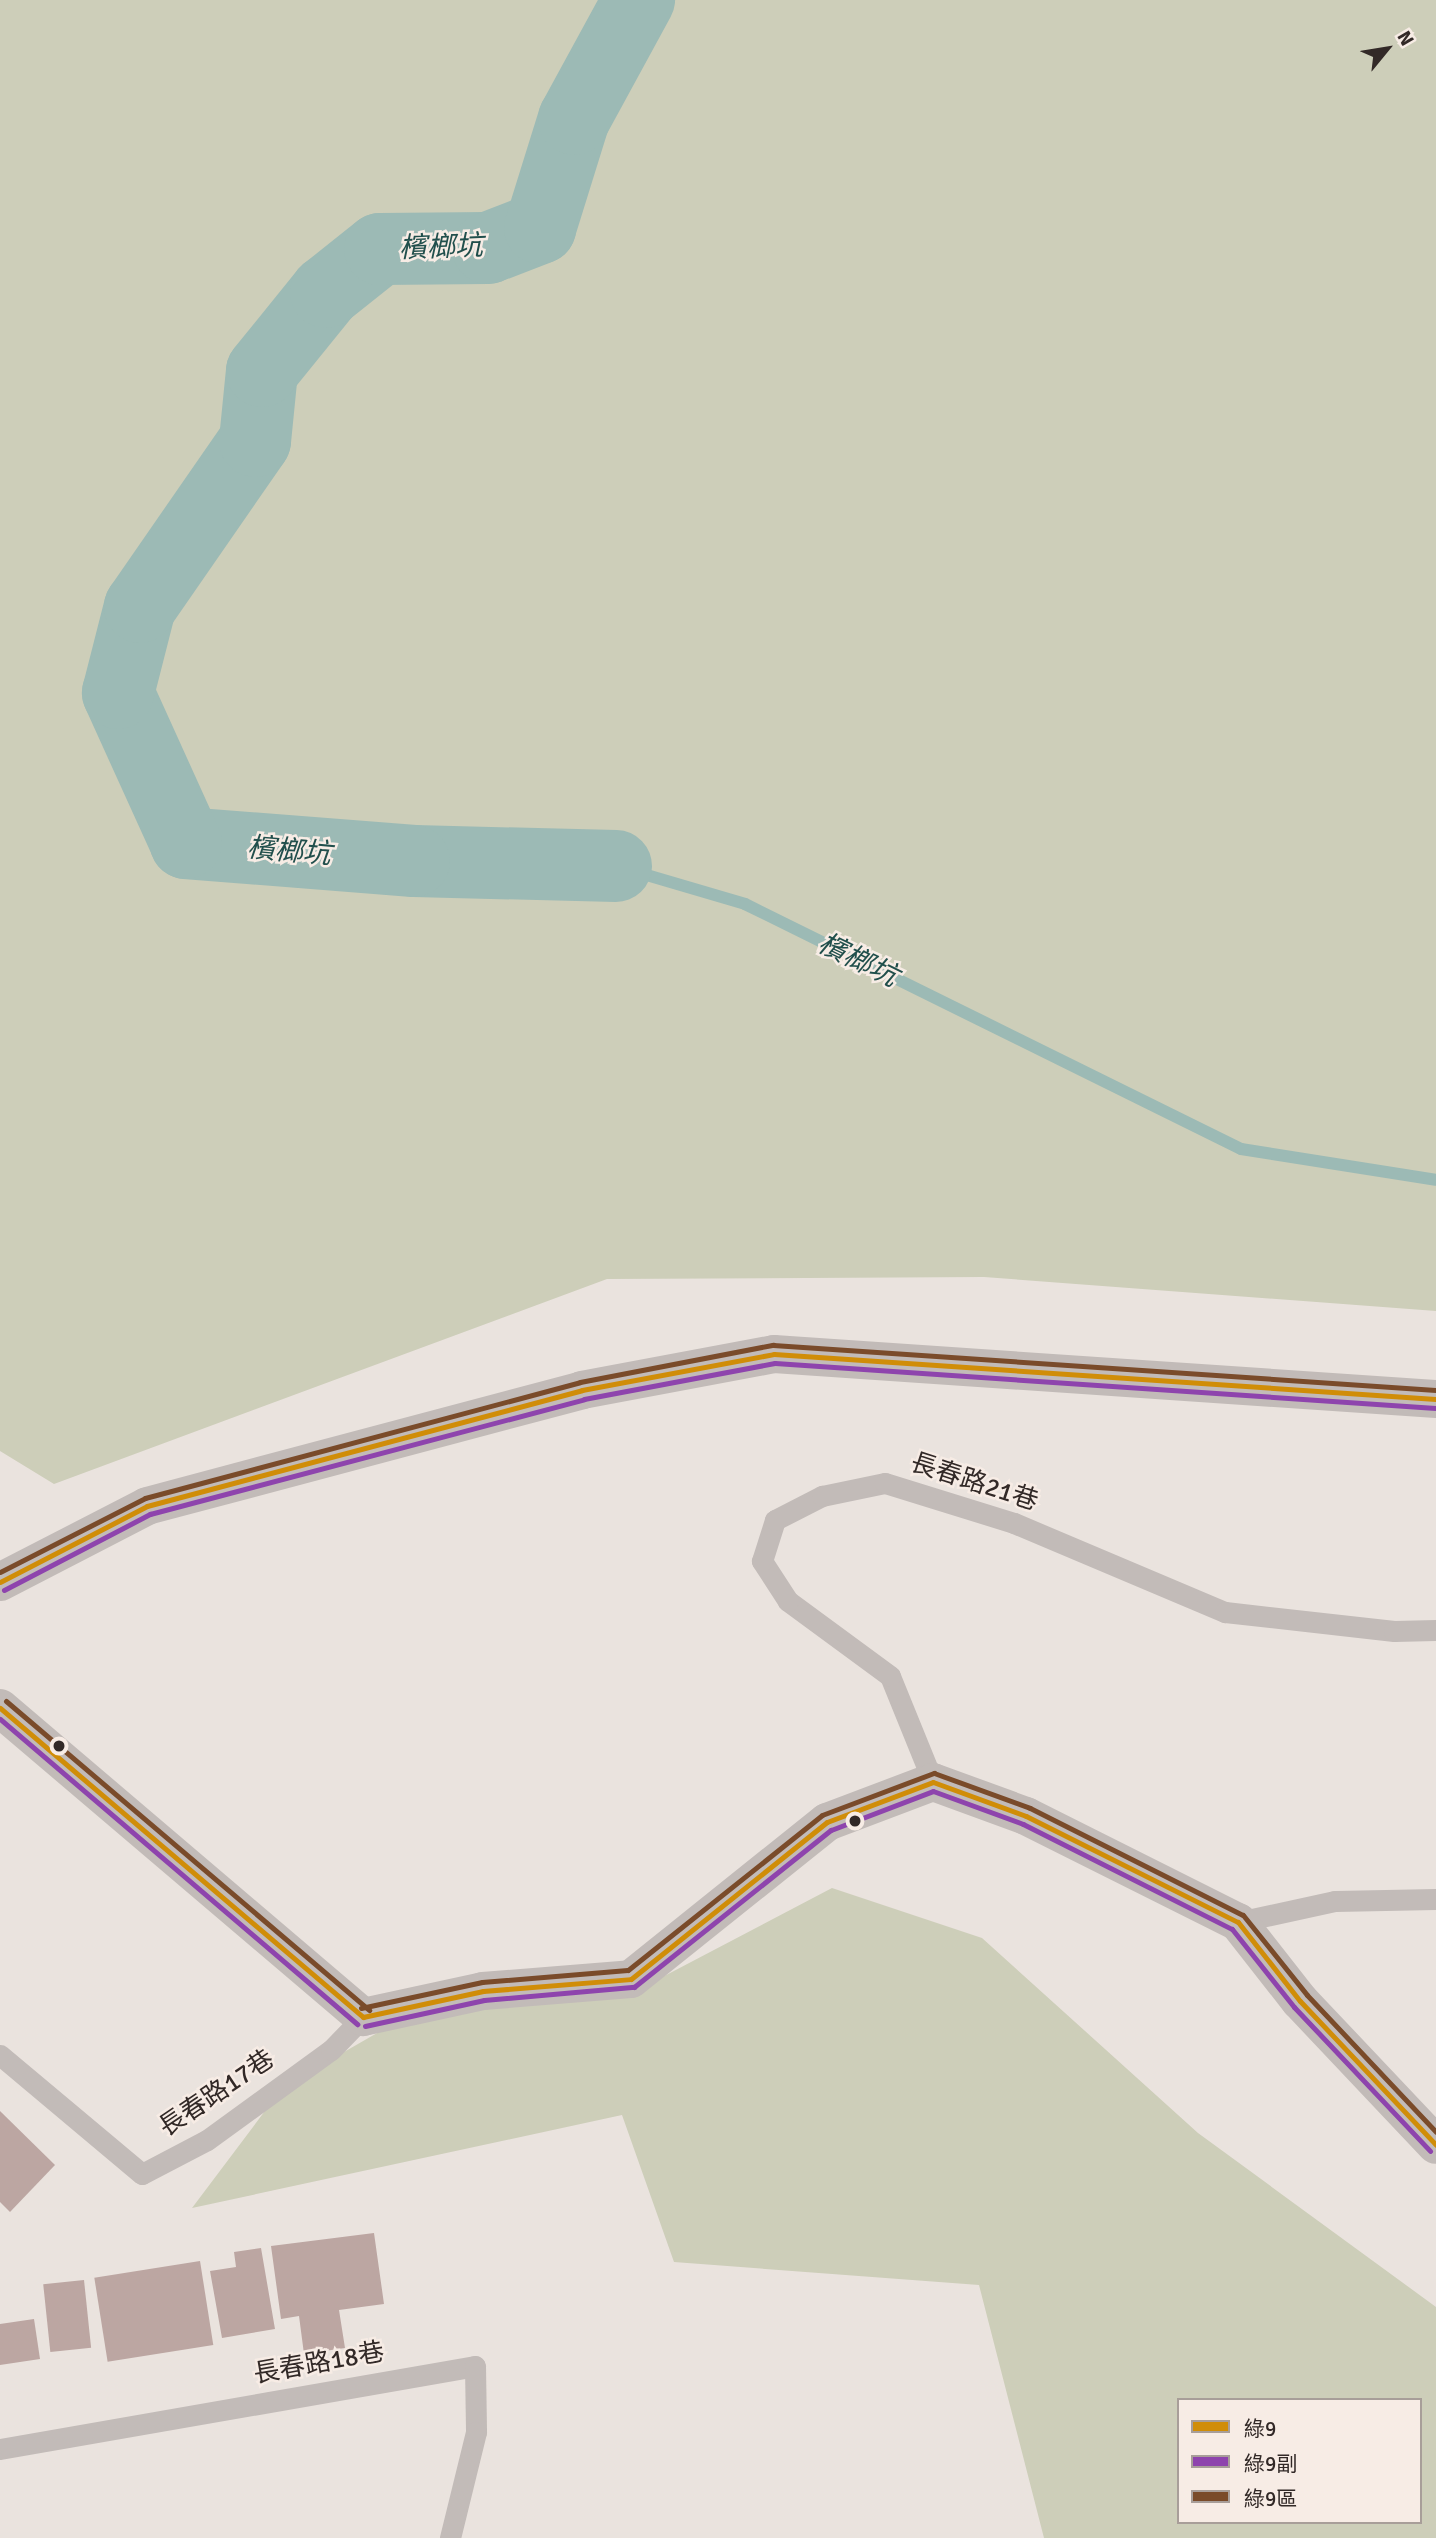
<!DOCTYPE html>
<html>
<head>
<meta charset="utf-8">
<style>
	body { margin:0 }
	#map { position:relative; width:1436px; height:2538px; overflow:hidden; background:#eae3de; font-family:Signika,"Noto Sans TC",sans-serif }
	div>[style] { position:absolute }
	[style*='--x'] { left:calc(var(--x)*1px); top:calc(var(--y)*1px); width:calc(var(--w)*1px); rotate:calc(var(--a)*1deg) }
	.green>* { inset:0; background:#cdceb9 }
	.stream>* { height:12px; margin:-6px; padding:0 6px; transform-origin:6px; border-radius:6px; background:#9cbab5 }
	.river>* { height:72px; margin:-36px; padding:0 36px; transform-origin:36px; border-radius:36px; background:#9cbab5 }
	.building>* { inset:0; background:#bca6a2; transform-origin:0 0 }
	.lane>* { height:21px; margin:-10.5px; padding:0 10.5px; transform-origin:10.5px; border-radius:10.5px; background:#c2bbb8 }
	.street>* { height:38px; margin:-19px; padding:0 19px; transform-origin:19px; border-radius:19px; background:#c2bbb8 }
	.bus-1>* { height:5px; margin:-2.5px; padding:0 2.5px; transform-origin:2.5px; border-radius:2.5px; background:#d08d08 }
	.bus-2>* { height:5px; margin:-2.5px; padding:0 2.5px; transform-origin:2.5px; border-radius:2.5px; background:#8e44ad }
	.bus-3>* { height:5px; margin:-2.5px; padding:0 2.5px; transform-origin:2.5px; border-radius:2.5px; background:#7a4b2a }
	.dots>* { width:19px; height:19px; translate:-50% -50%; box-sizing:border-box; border:4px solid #f7ece5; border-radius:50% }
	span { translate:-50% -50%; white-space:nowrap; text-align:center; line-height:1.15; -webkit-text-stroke:5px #f7ece5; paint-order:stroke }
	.street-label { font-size:26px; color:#322927 }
	.water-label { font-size:28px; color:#214f4c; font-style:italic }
	.legend { position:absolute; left:1177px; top:2398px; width:245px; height:126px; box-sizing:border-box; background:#f7ece5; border:2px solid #a89e99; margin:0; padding:9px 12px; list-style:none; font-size:21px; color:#322927 }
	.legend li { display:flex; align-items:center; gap:14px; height:35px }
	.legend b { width:35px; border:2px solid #a89e99 }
	.north { position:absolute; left:1352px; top:14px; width:70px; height:70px; -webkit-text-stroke:5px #f7ece5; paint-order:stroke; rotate:60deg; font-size:19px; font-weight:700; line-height:28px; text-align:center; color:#322927 }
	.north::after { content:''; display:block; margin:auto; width:24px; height:32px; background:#322927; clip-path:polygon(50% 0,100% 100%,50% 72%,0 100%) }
</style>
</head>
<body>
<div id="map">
	<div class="green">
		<div style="clip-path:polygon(0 0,1436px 0,1436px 1311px,984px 1277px,607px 1279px,54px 1484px,0 1451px)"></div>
		<div style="clip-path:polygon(evenodd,832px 1888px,982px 1938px,1198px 2133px,1436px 2307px,1436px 2538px,1044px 2538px,979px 2285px,674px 2262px,622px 2115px,192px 2208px,283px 2087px,405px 2017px,630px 1994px,832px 1888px,1179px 2400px,1420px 2400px,1420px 2522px,1179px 2522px,1179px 2400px)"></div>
	</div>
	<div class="stream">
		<div style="--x:616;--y:866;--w:134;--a:16.4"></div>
		<div style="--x:745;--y:904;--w:553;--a:26.29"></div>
		<div style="--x:1241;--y:1149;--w:197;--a:9"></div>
	</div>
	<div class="river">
		<div style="--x:616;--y:866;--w:202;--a:-178.6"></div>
		<div style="--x:414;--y:861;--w:229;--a:-175.5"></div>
		<div style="--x:186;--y:843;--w:165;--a:-114.4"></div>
		<div style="--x:118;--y:693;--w:89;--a:-75.7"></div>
		<div style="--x:140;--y:607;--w:202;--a:-55.3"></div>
		<div style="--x:255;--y:441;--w:70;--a:-84.3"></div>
		<div style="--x:262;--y:371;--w:102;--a:-51"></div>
		<div style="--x:326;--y:292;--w:69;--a:-38.5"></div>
		<div style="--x:380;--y:249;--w:108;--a:-0.5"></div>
		<div style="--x:488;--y:248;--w:56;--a:-21"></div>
		<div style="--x:540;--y:228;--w:114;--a:-72.7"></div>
		<div style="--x:574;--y:119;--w:136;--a:-61.4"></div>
	</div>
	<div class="building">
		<div style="clip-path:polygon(0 2111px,55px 2165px,10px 2212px,0 2202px)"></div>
		<div style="clip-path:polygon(374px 2233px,384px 2304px,339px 2310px,345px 2348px,304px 2354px,299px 2316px,281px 2319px,271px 2246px)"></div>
		<div style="clip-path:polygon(261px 2248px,275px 2329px,222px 2338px,210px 2271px,236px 2267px,234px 2252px)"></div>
		<div style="left:200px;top:2261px;width:85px;height:107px;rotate:81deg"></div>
		<div style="left:84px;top:2280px;width:68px;height:41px;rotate:84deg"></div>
		<div style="clip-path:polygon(34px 2319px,40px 2359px,0 2365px,0 2324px)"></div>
	</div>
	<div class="lane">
		<div style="--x:933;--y:1782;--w:114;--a:-112.1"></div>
		<div style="--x:890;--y:1676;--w:127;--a:-143.7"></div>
		<div style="--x:788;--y:1601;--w:48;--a:-123"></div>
		<div style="--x:762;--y:1561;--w:43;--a:-72.4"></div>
		<div style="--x:775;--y:1520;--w:53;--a:-27.1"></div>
		<div style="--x:822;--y:1496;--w:64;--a:-11.7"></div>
		<div style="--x:885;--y:1483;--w:135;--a:17.2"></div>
		<div style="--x:1014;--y:1523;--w:229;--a:22.9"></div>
		<div style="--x:1225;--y:1612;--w:170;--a:6.4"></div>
		<div style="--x:1394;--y:1631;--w:42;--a:-1.4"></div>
		<div style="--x:1238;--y:1922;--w:99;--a:-12.2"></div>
		<div style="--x:1335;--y:1901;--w:101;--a:-1.1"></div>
		<div style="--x:0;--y:2055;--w:185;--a:40"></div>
		<div style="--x:142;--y:2174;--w:73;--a:-27.6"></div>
		<div style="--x:207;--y:2140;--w:153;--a:-36"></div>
		<div style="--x:331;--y:2050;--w:46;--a:-45.9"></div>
		<div style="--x:0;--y:2449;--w:482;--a:-9.9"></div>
		<div style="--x:475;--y:2366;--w:66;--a:89.1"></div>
		<div style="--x:476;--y:2432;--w:109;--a:103.8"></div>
	</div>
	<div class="street">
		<div style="--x:0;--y:1582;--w:165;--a:-27.3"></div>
		<div style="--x:147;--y:1506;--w:450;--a:-14.9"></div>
		<div style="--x:582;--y:1390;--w:195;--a:-10.6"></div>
		<div style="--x:774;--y:1354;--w:664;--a:3.89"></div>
		<div style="--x:0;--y:1708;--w:477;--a:40.4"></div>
		<div style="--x:363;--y:2017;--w:123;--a:-12.2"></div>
		<div style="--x:483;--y:1991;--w:148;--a:-4.6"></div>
		<div style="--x:631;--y:1979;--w:251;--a:-38.7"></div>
		<div style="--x:827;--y:1822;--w:113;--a:-20.7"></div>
		<div style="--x:933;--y:1782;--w:99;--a:20.1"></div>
		<div style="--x:1026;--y:1816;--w:237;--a:26.6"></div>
		<div style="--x:1238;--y:1922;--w:100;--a:51.9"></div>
		<div style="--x:1300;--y:2001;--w:198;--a:46.6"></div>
	</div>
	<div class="bus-1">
		<div style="--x:0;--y:1582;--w:165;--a:-27.3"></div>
		<div style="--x:147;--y:1506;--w:450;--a:-14.9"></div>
		<div style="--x:582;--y:1390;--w:195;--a:-10.6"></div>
		<div style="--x:774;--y:1354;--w:664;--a:3.89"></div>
		<div style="--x:0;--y:1708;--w:477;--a:40.4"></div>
		<div style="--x:363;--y:2017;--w:123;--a:-12.2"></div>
		<div style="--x:483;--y:1991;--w:148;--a:-4.6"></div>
		<div style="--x:631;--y:1979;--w:251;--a:-38.7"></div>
		<div style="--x:827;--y:1822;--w:113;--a:-20.7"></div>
		<div style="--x:933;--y:1782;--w:99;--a:20.1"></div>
		<div style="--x:1026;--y:1816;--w:237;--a:26.6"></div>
		<div style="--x:1238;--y:1922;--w:100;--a:51.9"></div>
		<div style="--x:1300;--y:2001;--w:198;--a:46.6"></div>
	</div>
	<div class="bus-2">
		<div style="--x:4;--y:1590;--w:165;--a:-27.5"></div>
		<div style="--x:150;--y:1514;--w:449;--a:-14.8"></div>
		<div style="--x:584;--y:1399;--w:194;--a:-10.7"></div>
		<div style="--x:775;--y:1363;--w:662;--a:3.9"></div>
		<div style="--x:0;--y:1719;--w:470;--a:40.5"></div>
		<div style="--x:365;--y:2026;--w:122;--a:-12.3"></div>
		<div style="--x:484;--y:2000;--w:151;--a:-5"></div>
		<div style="--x:634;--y:1987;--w:252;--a:-38.6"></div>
		<div style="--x:831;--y:1830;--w:109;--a:-20.9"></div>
		<div style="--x:933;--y:1791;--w:96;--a:20.1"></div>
		<div style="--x:1023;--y:1824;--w:234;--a:26.7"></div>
		<div style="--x:1232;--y:1929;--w:100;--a:51.5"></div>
		<div style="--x:1294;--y:2007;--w:198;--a:46.6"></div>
	</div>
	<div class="bus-3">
		<div style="--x:0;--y:1572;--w:163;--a:-27"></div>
		<div style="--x:145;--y:1498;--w:450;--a:-14.9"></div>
		<div style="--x:580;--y:1382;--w:197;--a:-10.9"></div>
		<div style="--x:773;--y:1345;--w:665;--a:3.88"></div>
		<div style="--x:6;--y:1701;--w:477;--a:40.4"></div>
		<div style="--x:361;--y:2008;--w:124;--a:-12.1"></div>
		<div style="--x:482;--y:1982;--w:146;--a:-4.7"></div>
		<div style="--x:628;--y:1970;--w:248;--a:-38.6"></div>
		<div style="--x:822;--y:1815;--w:120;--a:-20.6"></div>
		<div style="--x:934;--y:1773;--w:102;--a:20"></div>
		<div style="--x:1030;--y:1808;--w:238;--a:26.7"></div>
		<div style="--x:1243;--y:1915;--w:102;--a:51.3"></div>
		<div style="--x:1307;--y:1995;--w:188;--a:46.7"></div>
	</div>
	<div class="dots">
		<div style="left:59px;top:1746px;background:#322927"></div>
		<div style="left:855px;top:1821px;background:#322927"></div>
	</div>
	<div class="street-label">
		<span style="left:974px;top:1483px;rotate:18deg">長春路21巷</span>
		<span style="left:217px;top:2094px;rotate:-34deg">長春路17巷</span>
		<span style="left:319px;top:2364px;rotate:-10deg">長春路18巷</span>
	</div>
	<div class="water-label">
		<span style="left:441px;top:247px;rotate:-2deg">檳榔坑</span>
		<span style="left:289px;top:851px;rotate:5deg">檳榔坑</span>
		<span style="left:858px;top:960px;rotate:26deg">檳榔坑</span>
	</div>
	<ul class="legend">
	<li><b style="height:9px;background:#d08d08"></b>綠9</li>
	<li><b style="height:9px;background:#8e44ad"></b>綠9副</li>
	<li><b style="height:9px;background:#7a4b2a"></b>綠9區</li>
	</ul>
	<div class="north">N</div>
</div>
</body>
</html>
